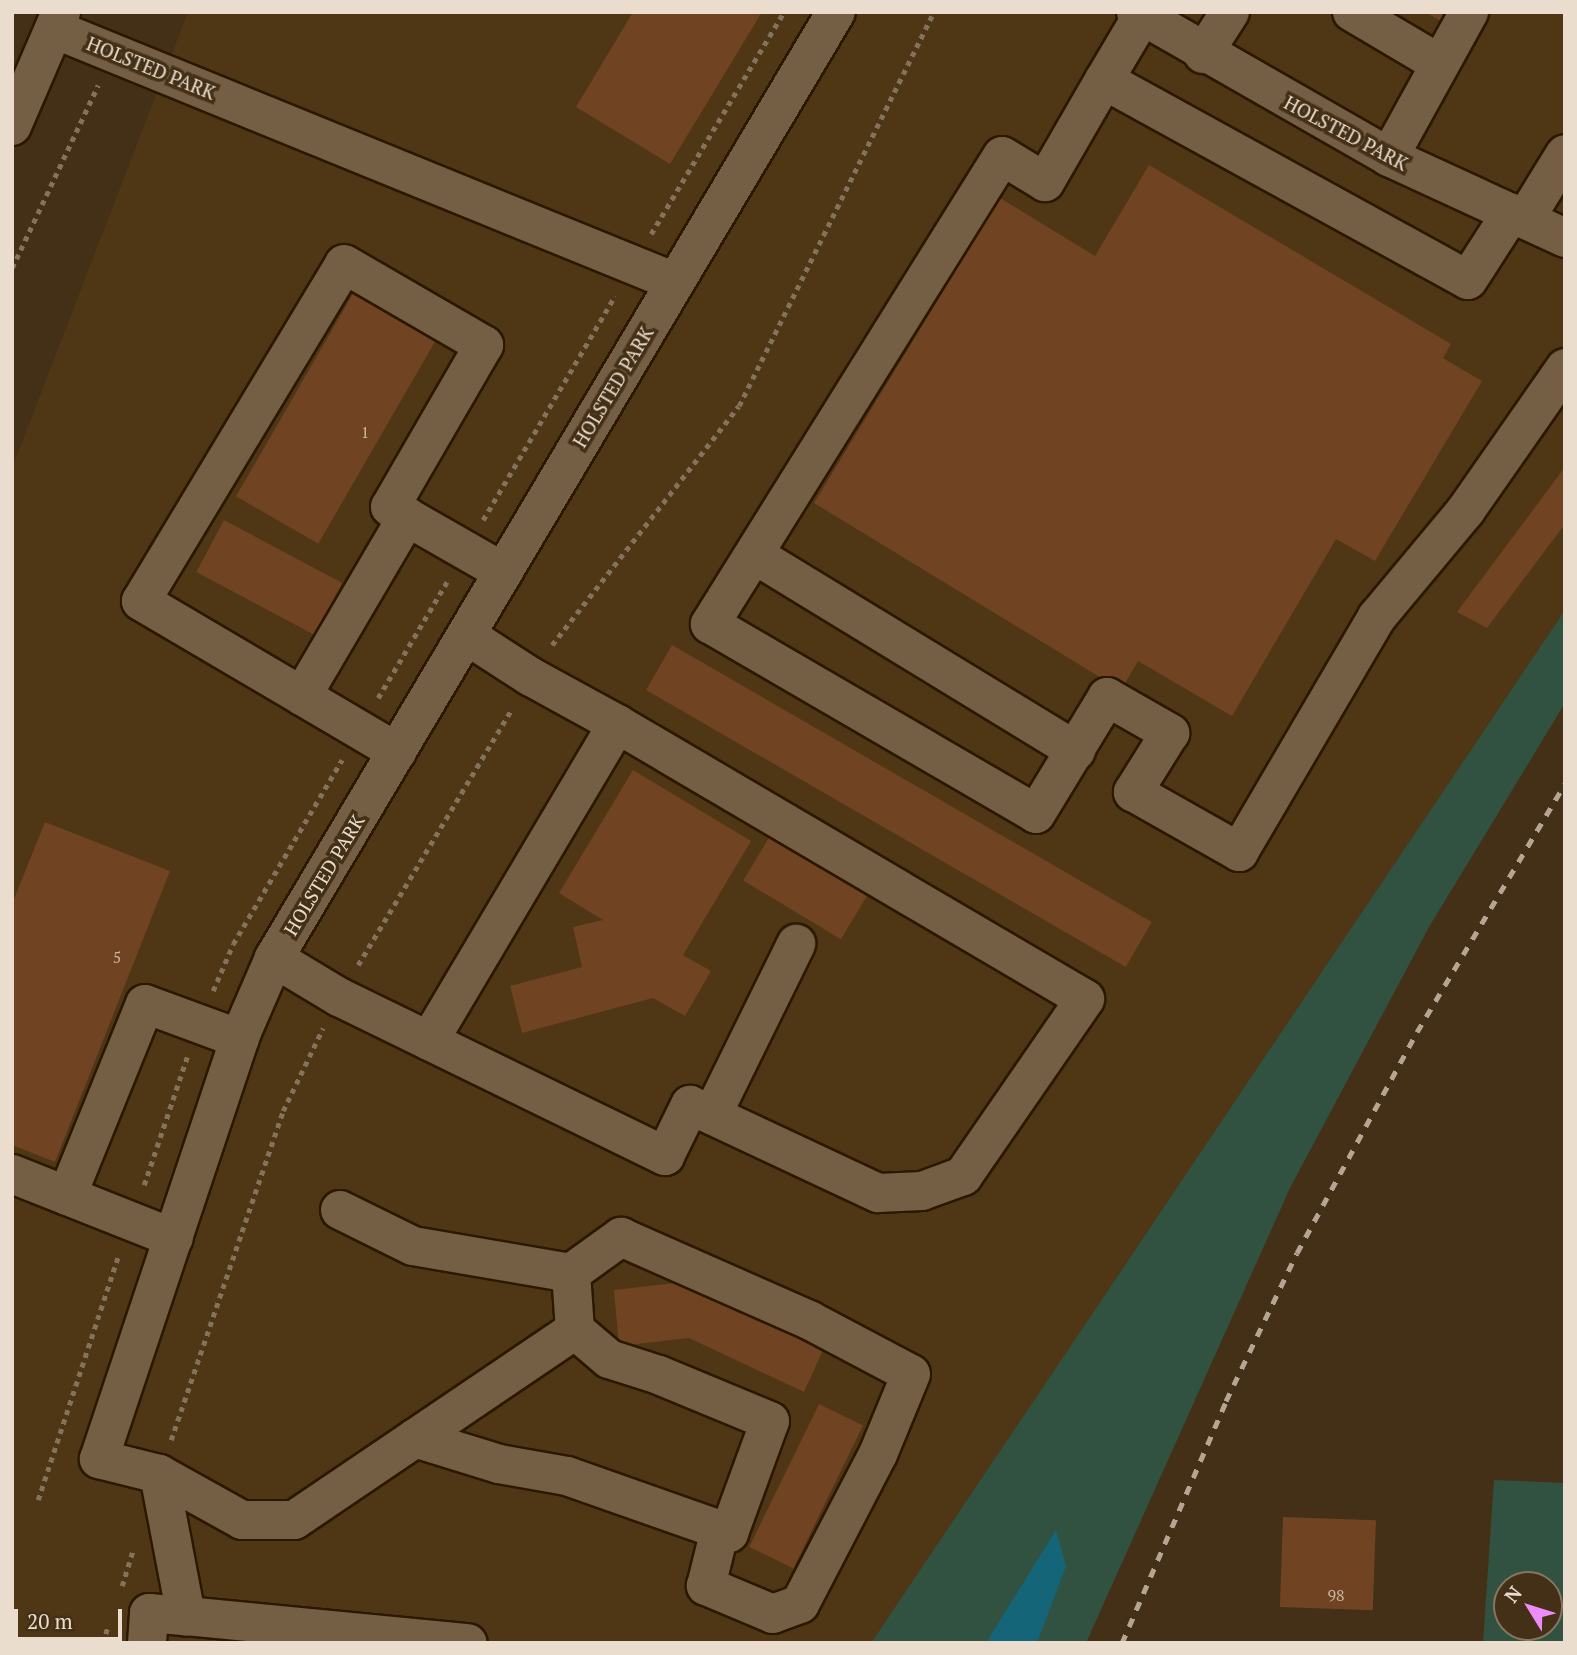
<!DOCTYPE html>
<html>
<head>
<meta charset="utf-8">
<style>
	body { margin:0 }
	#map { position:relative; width:1577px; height:1655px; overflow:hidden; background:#443016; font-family:"PT Serif",serif }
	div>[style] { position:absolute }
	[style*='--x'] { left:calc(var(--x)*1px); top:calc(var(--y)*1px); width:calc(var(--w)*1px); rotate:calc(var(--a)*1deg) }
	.built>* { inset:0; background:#4f3615 }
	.green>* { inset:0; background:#315240 }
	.water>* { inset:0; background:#146578 }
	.building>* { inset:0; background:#704322; transform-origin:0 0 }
	.path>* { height:4.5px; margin-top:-2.25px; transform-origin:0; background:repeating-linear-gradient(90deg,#83725c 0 5px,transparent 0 10px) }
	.roads { filter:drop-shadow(2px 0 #2a1800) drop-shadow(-2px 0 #2a1800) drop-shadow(0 2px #2a1800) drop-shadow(0 -2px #2a1800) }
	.minor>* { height:38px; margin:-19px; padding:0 19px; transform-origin:19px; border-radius:19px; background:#755f44 }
	.rail>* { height:5px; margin-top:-2.5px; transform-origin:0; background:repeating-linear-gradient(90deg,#b5a694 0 9px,transparent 0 18px) }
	span { translate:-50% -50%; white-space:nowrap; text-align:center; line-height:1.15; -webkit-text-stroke:7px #443016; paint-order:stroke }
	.number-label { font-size:16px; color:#ccb6a3 }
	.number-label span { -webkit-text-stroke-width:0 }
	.street-label { font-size:19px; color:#eaddce }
	.frame { position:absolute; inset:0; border:14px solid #eaddce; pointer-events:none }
	.north { position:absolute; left:1493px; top:1571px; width:70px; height:70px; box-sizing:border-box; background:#443016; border:2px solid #867560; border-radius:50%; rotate:308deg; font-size:19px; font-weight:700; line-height:28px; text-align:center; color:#eaddce }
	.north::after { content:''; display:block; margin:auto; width:24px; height:32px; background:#ec8cfa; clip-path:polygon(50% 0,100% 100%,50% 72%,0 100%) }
	.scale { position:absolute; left:14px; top:1609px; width:108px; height:32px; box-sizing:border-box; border:4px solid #eaddce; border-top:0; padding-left:9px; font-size:21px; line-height:24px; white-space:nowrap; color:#eaddce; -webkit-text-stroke:5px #443016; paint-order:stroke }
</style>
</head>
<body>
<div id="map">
	<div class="built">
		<div style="clip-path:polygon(188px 12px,1565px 12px,1565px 610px,871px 1643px,12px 1643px,12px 468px)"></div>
	</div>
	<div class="green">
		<div style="clip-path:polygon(1565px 610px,1565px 703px,1429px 927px,1290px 1188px,1086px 1643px,871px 1643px)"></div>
		<div style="clip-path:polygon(evenodd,1494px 1480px,1565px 1483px,1565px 1643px,1483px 1643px,1494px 1480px,1507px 1585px,1549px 1585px,1549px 1627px,1507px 1627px,1507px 1585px)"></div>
	</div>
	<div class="water">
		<div style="clip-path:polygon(1056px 1530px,1066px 1566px,1037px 1643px,986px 1643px)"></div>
	</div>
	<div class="building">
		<div style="clip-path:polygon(633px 12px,762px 12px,670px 164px,576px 107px)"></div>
		<div style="clip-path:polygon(1425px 12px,1446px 12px,1441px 21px)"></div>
		<div style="clip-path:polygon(1149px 165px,1451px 344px,1443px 358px,1482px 381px,1375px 561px,1336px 539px,1232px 716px,1138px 661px,1121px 690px,814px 503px,1000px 198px,1095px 256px)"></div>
		<div style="left:358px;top:285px;width:95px;height:244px;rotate:30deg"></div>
		<div style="clip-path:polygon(1565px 467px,1565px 524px,1487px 628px,1457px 612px)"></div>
		<div style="left:224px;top:520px;width:134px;height:59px;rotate:28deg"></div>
		<div style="left:672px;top:645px;width:554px;height:52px;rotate:30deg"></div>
		<div style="clip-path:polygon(633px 770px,751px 841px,683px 955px,711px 971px,685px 1016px,653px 998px,522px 1033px,510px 986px,582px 967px,573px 927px,603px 920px,559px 893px)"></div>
		<div style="clip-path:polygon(45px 822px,170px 871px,55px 1162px,12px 1145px,12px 904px)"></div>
		<div style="left:770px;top:836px;width:114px;height:52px;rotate:31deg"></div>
		<div style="clip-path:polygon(684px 1282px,824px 1348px,804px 1392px,689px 1338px,619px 1346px,614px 1290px)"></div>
		<div style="left:819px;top:1404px;width:49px;height:159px;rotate:26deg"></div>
		<div style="left:1283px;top:1517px;width:93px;height:90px;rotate:2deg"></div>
	</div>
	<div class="path">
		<div style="--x:12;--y:13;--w:1;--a:-90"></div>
		<div style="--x:651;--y:234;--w:259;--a:-59.1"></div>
		<div style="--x:12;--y:268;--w:202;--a:-64.8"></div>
		<div style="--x:483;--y:520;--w:260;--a:-59.5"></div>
		<div style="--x:552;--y:645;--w:303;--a:-52"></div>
		<div style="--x:739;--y:406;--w:440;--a:-63.7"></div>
		<div style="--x:378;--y:698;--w:135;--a:-59.3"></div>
		<div style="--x:358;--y:965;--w:299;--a:-59"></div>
		<div style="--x:213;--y:991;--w:51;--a:-66.9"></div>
		<div style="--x:233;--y:944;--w:214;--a:-59.4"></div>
		<div style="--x:144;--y:1185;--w:135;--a:-71.4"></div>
		<div style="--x:171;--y:1440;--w:348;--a:-71.2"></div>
		<div style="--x:283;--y:1111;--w:92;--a:-64.3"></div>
		<div style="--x:38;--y:1500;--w:257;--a:-71.8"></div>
		<div style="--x:122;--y:1586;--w:37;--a:-73"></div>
		<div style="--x:102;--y:1643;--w:20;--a:-70"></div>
	</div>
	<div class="roads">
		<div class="minor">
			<div style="--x:1136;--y:12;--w:292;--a:29.8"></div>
			<div style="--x:1389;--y:157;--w:194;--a:24.7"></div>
			<div style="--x:1352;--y:12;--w:102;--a:30.6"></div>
			<div style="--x:1142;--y:16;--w:74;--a:120.7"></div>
			<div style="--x:1104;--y:80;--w:415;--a:28.8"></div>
			<div style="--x:1468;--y:280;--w:80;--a:-57.3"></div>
			<div style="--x:54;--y:29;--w:671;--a:22.17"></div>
			<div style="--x:1203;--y:54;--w:50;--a:-57.3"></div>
			<div style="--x:1104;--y:80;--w:118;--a:120"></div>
			<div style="--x:1045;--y:182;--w:50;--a:-148.8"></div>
			<div style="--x:1002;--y:156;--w:552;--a:121.96"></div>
			<div style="--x:710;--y:624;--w:377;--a:30.2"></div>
			<div style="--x:1036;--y:814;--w:137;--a:-58.7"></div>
			<div style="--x:1107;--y:697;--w:73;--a:29.7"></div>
			<div style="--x:1170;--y:733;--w:70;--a:122.1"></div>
			<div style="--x:1133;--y:792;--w:122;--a:29.5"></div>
			<div style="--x:1239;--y:852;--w:273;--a:-59.6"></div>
			<div style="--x:1377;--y:617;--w:139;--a:-50.2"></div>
			<div style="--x:1466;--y:510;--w:173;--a:-55.1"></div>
			<div style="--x:12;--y:126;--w:124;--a:-66.7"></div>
			<div style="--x:1389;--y:157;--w:166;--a:-61.1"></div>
			<div style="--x:1525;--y:219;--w:76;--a:-58.4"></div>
			<div style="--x:755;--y:555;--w:376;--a:31.4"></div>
			<div style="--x:302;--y:696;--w:187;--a:-149.5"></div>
			<div style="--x:141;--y:601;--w:393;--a:-58.9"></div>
			<div style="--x:344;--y:264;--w:162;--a:30.1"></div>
			<div style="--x:484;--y:345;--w:187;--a:120.1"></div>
			<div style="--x:390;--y:507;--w:20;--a:30"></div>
			<div style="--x:397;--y:752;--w:110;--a:-149.5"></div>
			<div style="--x:302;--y:696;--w:208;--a:-59.6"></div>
			<div style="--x:407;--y:517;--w:111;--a:29.8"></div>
			<div style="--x:274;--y:958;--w:76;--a:31"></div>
			<div style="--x:339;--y:997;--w:363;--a:26"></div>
			<div style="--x:665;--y:1156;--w:57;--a:-63.9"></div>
			<div style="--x:690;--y:1105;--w:208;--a:25.1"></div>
			<div style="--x:878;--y:1193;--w:44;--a:-2.6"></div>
			<div style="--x:922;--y:1191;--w:44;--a:-20.1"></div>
			<div style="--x:963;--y:1176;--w:215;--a:-55.4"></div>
			<div style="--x:1085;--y:999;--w:543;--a:-149.56"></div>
			<div style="--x:429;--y:1041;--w:369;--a:-59.3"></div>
			<div style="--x:617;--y:724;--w:98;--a:-151.3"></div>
			<div style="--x:531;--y:677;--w:77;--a:-147.1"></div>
			<div style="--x:712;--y:1115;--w:191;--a:-63.8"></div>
			<div style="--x:12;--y:1174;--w:174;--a:21.6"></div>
			<div style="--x:67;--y:1196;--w:207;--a:-67.9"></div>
			<div style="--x:145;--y:1004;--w:101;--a:20.2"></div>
			<div style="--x:340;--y:1210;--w:81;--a:26.3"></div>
			<div style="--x:413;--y:1246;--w:160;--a:9.7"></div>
			<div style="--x:571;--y:1273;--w:57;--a:86"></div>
			<div style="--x:575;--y:1330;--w:339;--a:145.9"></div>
			<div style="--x:294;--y:1520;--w:52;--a:180"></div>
			<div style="--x:242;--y:1520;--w:95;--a:-151"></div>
			<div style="--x:159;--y:1474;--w:62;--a:-166"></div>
			<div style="--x:99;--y:1459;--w:450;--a:-71.5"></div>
			<div style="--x:242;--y:1032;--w:81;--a:-66.6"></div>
			<div style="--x:274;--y:958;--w:1100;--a:-59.29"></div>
			<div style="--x:571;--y:1273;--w:62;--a:-35.8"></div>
			<div style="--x:621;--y:1237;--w:206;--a:23.8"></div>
			<div style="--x:809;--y:1320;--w:115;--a:27.9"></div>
			<div style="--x:911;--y:1374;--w:87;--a:112.4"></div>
			<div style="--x:878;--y:1454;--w:169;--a:117.5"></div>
			<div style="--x:800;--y:1604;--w:29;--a:160"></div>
			<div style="--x:773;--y:1614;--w:73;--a:-157.3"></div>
			<div style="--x:706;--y:1586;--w:58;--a:-76"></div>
			<div style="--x:415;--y:1438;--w:88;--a:17.2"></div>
			<div style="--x:499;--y:1464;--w:69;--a:10"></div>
			<div style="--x:567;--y:1476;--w:172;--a:19.4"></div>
			<div style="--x:729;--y:1533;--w:119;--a:-69.9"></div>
			<div style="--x:770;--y:1421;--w:120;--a:-157.5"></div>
			<div style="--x:659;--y:1375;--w:52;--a:-162.3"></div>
			<div style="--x:609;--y:1359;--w:45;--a:-139.5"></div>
			<div style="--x:159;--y:1474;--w:145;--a:79.2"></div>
			<div style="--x:186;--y:1616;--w:283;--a:5.5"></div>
			<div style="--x:147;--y:1643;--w:30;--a:-86"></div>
			<div style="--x:149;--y:1613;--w:37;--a:5"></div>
		</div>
	</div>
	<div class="rail">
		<div style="--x:1122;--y:1643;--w:263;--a:-66.7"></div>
		<div style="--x:1226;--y:1401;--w:164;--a:-64.4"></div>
		<div style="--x:1297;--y:1253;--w:251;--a:-61.5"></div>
		<div style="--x:1417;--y:1032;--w:289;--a:-59.2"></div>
	</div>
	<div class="number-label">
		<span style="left:365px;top:432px">1</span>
		<span style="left:117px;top:957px">5</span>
		<span style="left:1336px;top:1595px">98</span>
	</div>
	<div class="street-label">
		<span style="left:151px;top:68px;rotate:22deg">HOLSTED PARK</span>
		<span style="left:1346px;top:133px;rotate:28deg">HOLSTED PARK</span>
		<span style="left:613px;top:387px;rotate:-59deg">HOLSTED PARK</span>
		<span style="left:324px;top:875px;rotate:-59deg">HOLSTED PARK</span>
	</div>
	<div class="frame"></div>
	<div class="north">N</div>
	<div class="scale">20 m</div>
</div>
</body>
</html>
